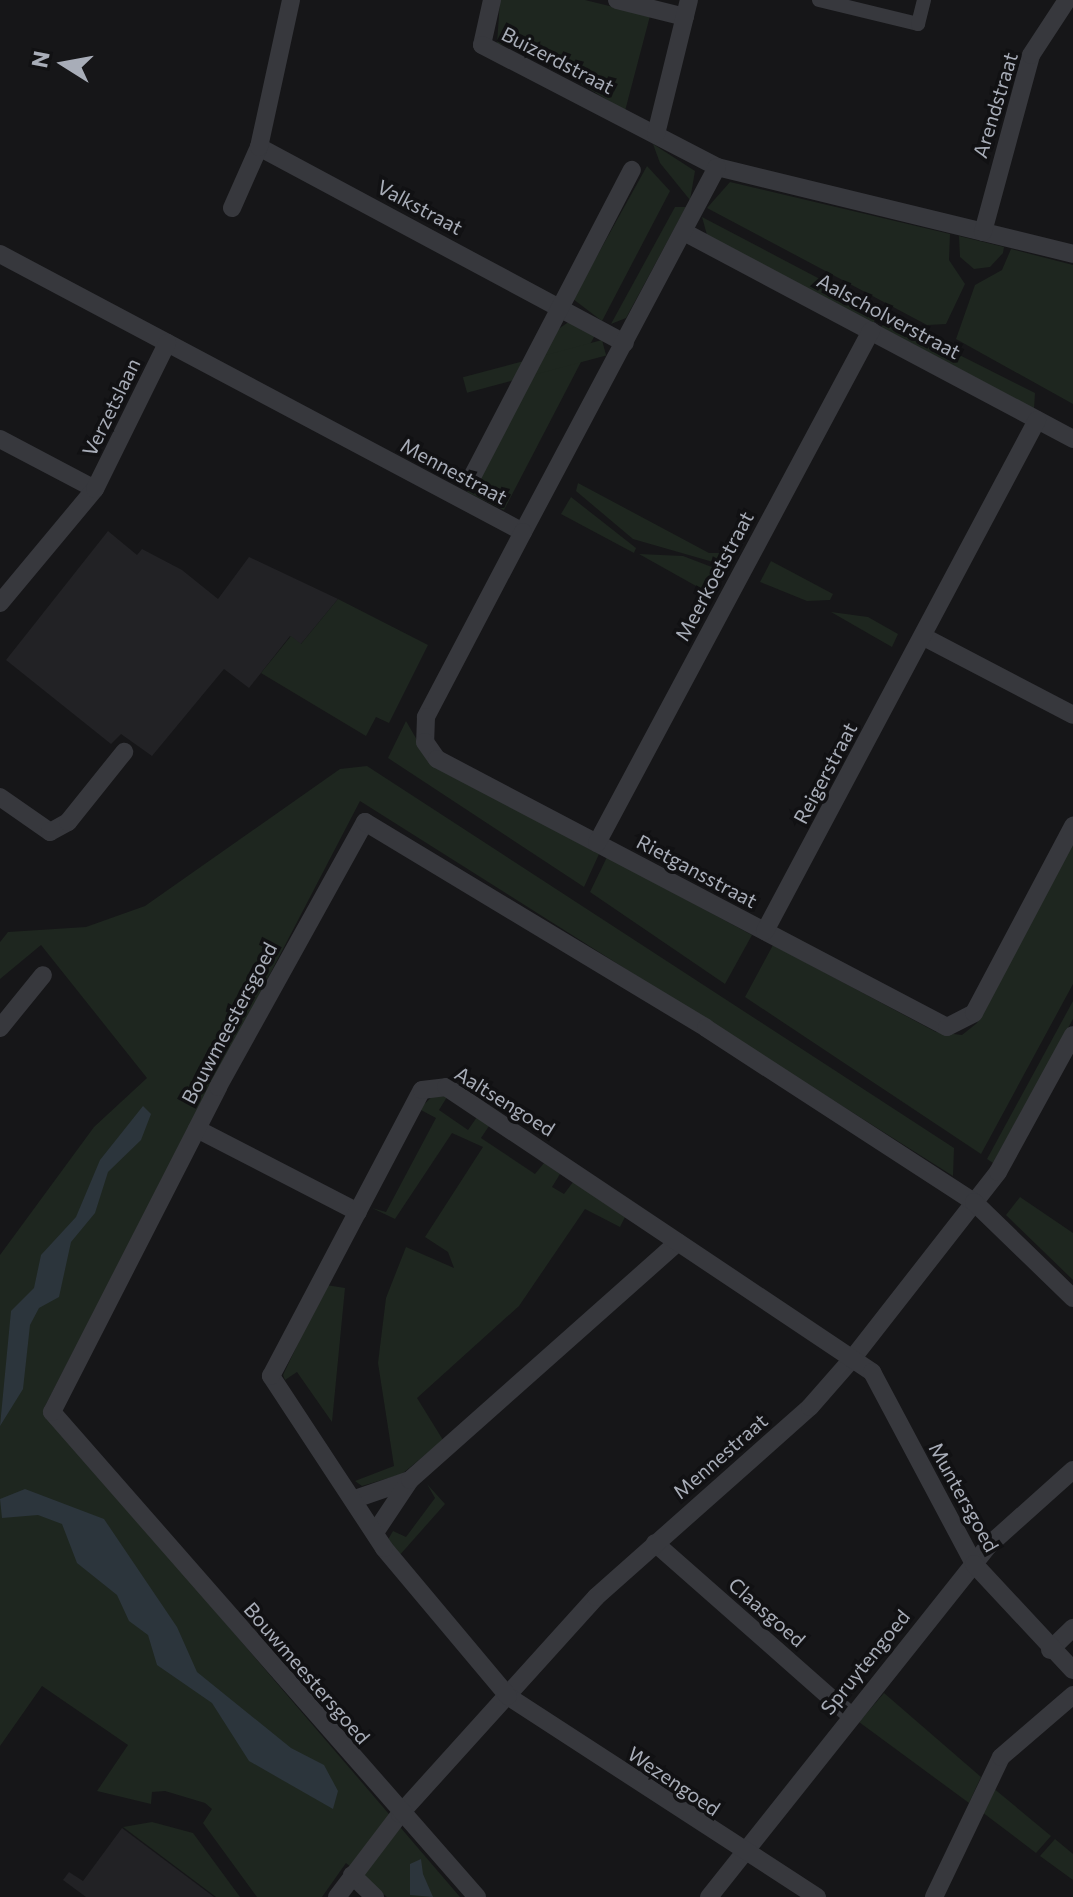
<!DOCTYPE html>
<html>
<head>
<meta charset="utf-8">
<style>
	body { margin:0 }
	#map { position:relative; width:1073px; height:1897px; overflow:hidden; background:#161618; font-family:Commissioner,sans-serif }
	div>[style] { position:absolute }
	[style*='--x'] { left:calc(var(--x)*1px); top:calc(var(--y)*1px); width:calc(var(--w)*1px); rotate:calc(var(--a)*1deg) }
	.built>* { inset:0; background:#222225 }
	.green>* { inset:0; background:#1e261f; transform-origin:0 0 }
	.water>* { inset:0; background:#2c353c }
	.pedestrian>* { height:14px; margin:-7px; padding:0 7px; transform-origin:7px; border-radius:7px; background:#37383d }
	.minor>* { height:18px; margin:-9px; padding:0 9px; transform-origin:9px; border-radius:9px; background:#37383d }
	span { translate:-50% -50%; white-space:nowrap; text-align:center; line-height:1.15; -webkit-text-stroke:7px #111113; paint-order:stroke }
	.street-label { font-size:20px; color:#a8adb8 }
	.north { position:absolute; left:24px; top:24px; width:80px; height:80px; -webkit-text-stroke:6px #111113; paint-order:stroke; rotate:281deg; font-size:22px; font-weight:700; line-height:32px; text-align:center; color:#a8adb8 }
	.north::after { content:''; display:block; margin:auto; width:28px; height:36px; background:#a8adb8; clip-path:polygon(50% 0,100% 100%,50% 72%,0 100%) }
</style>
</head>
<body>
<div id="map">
	<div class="built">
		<div style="clip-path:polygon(108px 531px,137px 555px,142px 549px,182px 570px,218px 599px,249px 557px,338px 599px,300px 645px,290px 636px,249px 688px,224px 669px,152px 756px,121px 734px,111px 744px,6px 660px)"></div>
		<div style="clip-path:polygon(122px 1828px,214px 1897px,86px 1897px,63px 1880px,69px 1872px,83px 1881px)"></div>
	</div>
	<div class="green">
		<div style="clip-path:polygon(500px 0,585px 0,650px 16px,625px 111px,522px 47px,497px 44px)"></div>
		<div style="clip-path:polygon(653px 144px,695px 171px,690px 200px,660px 163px)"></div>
		<div style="clip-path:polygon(647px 166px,670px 191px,602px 321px,573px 299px)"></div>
		<div style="clip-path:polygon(730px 182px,950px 234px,949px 260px,965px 284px,946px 324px,927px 325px,707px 208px)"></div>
		<div style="clip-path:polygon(675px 207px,686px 207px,626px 318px,611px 324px)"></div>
		<div style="clip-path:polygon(702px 217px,875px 308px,874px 324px,707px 235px)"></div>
		<div style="clip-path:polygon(959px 236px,1004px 247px,1003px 253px,990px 267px,974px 269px,960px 257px)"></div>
		<div style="clip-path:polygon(1011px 249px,1073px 265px,1073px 404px,956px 339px,975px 285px,1002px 270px)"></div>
		<div style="clip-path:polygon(888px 319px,1035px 393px,1034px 409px,881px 327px)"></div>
		<div style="clip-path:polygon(570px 321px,595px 335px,504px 510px,467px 492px,554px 332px)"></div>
		<div style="left:602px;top:340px;width:16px;height:144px;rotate:75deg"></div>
		<div style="clip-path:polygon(578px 483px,709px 553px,725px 553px,720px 564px,633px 539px,576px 491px)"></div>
		<div style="clip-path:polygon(571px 497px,636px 548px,634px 553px,561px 514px)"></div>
		<div style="clip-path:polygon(639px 554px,683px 556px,717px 569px,705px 591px)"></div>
		<div style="clip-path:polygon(771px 561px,833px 594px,830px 600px,807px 601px,760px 582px)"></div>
		<div style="clip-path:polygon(338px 599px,428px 645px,389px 723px,376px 717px,366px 736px,261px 673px,291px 636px,301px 644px)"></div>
		<div style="clip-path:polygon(831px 612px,868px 617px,898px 634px,892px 647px)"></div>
		<div style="clip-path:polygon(406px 721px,431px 764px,599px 854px,584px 887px,388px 758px)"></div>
		<div style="clip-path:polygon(367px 766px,954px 1148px,953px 1176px,360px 801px,43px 1410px,460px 1897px,387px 1897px,346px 1863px,322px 1897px,257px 1897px,203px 1823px,212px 1809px,205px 1803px,165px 1791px,152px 1792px,151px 1804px,97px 1791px,128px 1745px,42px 1686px,0 1746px,0 1255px,94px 1127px,147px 1078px,41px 945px,0 979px,0 942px,8px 932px,86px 927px,145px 906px,340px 769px)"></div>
		<div style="clip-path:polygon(1073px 842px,1073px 984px,981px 1154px,745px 997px,773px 945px,936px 1032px,962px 1035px,977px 1023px)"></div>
		<div style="clip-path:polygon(607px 857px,752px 935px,725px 984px,590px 892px)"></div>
		<div style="clip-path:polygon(1073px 1001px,1073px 1019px,993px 1163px,987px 1159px)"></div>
		<div style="clip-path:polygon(436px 1093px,447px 1097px,439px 1110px,468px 1130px,477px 1117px,489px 1126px,481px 1138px,535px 1174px,544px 1163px,560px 1174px,552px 1187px,564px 1194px,573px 1182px,625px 1217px,620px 1227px,585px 1209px,519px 1306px,417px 1398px,443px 1440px,402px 1474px,362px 1486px,355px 1481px,394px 1466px,378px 1363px,386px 1298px,406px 1247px,454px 1268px,448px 1252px,425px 1237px,483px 1147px,452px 1133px,395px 1219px,372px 1208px,386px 1212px,436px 1118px,419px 1109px)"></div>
		<div style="clip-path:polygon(1020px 1197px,1073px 1233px,1073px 1280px,1006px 1215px)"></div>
		<div style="clip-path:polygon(326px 1285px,345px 1288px,332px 1422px,297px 1372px,285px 1380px,283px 1375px)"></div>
		<div style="clip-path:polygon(427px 1484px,445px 1504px,398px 1557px,386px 1543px,393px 1531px,406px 1537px,435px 1498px)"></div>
		<div style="clip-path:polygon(884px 1693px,981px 1777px,969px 1803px,859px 1722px)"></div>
		<div style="clip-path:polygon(992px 1787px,1051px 1836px,1036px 1853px,982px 1812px)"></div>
		<div style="clip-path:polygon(152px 1822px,193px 1833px,240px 1897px,216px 1897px,123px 1827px)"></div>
		<div style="clip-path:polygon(1055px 1839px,1073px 1854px,1073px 1880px,1040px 1856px)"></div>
	</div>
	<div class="water">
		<div style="clip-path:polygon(143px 1106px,151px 1114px,141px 1140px,108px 1172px,95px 1213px,71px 1242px,59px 1297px,39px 1308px,30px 1325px,23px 1389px,0 1426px,11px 1311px,34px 1288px,41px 1255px,76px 1217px,100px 1160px)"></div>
		<div style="clip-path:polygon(25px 1489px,104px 1519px,177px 1627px,197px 1672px,291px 1748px,324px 1765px,338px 1791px,333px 1809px,249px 1761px,212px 1703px,157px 1665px,148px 1635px,129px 1621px,117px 1595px,77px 1563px,62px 1524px,38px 1515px,2px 1518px,0 1499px)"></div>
		<div style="clip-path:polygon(421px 1859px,423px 1874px,433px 1897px,410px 1895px,410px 1864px)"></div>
	</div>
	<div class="pedestrian">
		<div style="--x:819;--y:0;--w:102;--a:13.6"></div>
		<div style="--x:918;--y:24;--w:25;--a:-76"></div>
	</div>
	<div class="minor">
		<div style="--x:492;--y:0;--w:46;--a:102.5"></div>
		<div style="--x:482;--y:45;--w:265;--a:27.4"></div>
		<div style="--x:717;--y:167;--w:366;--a:13.7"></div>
		<div style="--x:617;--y:0;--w:70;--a:14"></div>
		<div style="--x:656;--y:134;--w:138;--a:-76.2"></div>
		<div style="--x:259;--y:147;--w:415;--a:28.2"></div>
		<div style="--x:232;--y:208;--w:67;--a:-66.1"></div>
		<div style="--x:259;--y:147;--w:150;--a:-77.7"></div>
		<div style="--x:684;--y:232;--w:441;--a:28"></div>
		<div style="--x:983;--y:232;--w:183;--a:-74.8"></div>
		<div style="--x:1031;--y:55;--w:66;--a:-56.8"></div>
		<div style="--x:0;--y:254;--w:592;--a:27.99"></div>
		<div style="--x:523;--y:532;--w:413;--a:-62"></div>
		<div style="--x:0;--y:439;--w:107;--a:27.8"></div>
		<div style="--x:473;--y:475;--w:344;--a:-62.5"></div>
		<div style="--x:523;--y:532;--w:209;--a:117.7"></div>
		<div style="--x:426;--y:717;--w:25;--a:92"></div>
		<div style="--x:425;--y:742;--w:21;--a:55"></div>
		<div style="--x:437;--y:759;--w:576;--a:27.72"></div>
		<div style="--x:947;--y:1027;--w:30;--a:-27"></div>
		<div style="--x:974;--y:1013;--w:212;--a:-62.1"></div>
		<div style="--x:0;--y:603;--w:148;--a:-50.2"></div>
		<div style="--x:95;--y:489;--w:163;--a:-63.7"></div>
		<div style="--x:924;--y:637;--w:168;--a:27.6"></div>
		<div style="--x:0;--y:797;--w:61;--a:35"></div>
		<div style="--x:50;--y:832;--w:21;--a:-29"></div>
		<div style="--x:68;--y:822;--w:90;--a:-51.3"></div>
		<div style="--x:597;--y:843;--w:581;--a:-61.85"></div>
		<div style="--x:765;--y:931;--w:579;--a:-61.97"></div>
		<div style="--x:0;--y:1028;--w:68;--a:-50.9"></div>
		<div style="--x:197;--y:1129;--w:181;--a:27.3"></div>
		<div style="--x:355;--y:1499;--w:58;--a:-19.1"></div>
		<div style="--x:376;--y:1531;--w:61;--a:-56.3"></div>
		<div style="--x:410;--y:1480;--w:358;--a:-41.6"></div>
		<div style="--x:655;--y:1543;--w:260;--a:41.4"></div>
		<div style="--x:1050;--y:1650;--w:32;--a:-44"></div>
		<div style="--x:352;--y:1875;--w:32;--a:44"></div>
		<div style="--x:337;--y:1897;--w:104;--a:-52.8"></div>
		<div style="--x:400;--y:1814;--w:292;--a:-47.9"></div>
		<div style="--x:596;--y:1597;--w:286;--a:-41.6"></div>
		<div style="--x:810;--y:1407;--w:64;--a:-48.8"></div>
		<div style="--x:852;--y:1359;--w:237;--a:-52"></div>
		<div style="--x:998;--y:1172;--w:156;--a:-61.3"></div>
		<div style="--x:477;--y:1897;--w:645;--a:-131.23"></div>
		<div style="--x:52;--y:1412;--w:365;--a:-62.9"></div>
		<div style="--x:218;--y:1087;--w:303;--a:-61"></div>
		<div style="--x:365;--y:822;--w:398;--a:31.1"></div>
		<div style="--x:706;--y:1028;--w:320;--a:33"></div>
		<div style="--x:974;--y:1202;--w:138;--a:44.1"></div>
		<div style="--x:709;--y:1897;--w:448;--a:-51.5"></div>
		<div style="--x:988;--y:1546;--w:114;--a:-41.8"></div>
		<div style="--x:817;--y:1897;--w:369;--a:-147"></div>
		<div style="--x:508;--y:1696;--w:193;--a:-130"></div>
		<div style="--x:384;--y:1548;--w:206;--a:-123.3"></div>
		<div style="--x:271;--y:1376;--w:323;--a:-62.2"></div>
		<div style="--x:422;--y:1090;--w:24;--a:-7"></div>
		<div style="--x:446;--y:1087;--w:513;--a:33.78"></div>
		<div style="--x:872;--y:1372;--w:217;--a:62"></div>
		<div style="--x:974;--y:1564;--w:145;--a:47"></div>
		<div style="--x:934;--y:1897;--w:155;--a:-64.4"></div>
		<div style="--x:1001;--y:1757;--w:95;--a:-40.7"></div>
	</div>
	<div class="street-label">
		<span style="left:558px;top:60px;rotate:27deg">Buizerdstraat</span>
		<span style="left:995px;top:105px;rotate:-73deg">Arendstraat</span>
		<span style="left:420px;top:207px;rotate:28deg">Valkstraat</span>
		<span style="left:889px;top:316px;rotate:28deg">Aalscholverstraat</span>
		<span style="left:111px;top:407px;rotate:-64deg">Verzetslaan</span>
		<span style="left:454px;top:471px;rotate:28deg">Mennestraat</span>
		<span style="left:714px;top:576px;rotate:-62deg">Meerkoetstraat</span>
		<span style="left:825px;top:773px;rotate:-62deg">Reigerstraat</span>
		<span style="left:697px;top:871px;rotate:28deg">Rietgansstraat</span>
		<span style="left:229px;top:1023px;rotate:-62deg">Bouwmeestersgoed</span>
		<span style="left:505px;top:1101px;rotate:32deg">Aaltsengoed</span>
		<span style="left:720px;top:1456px;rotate:-41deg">Mennestraat</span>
		<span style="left:964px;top:1497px;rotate:61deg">Muntersgoed</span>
		<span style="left:767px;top:1612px;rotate:41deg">Claasgoed</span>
		<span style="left:865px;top:1662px;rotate:-51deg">Spruytengoed</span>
		<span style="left:307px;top:1673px;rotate:49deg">Bouwmeestersgoed</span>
		<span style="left:674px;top:1781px;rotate:34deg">Wezengoed</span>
	</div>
	<div class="north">N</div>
</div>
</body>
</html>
